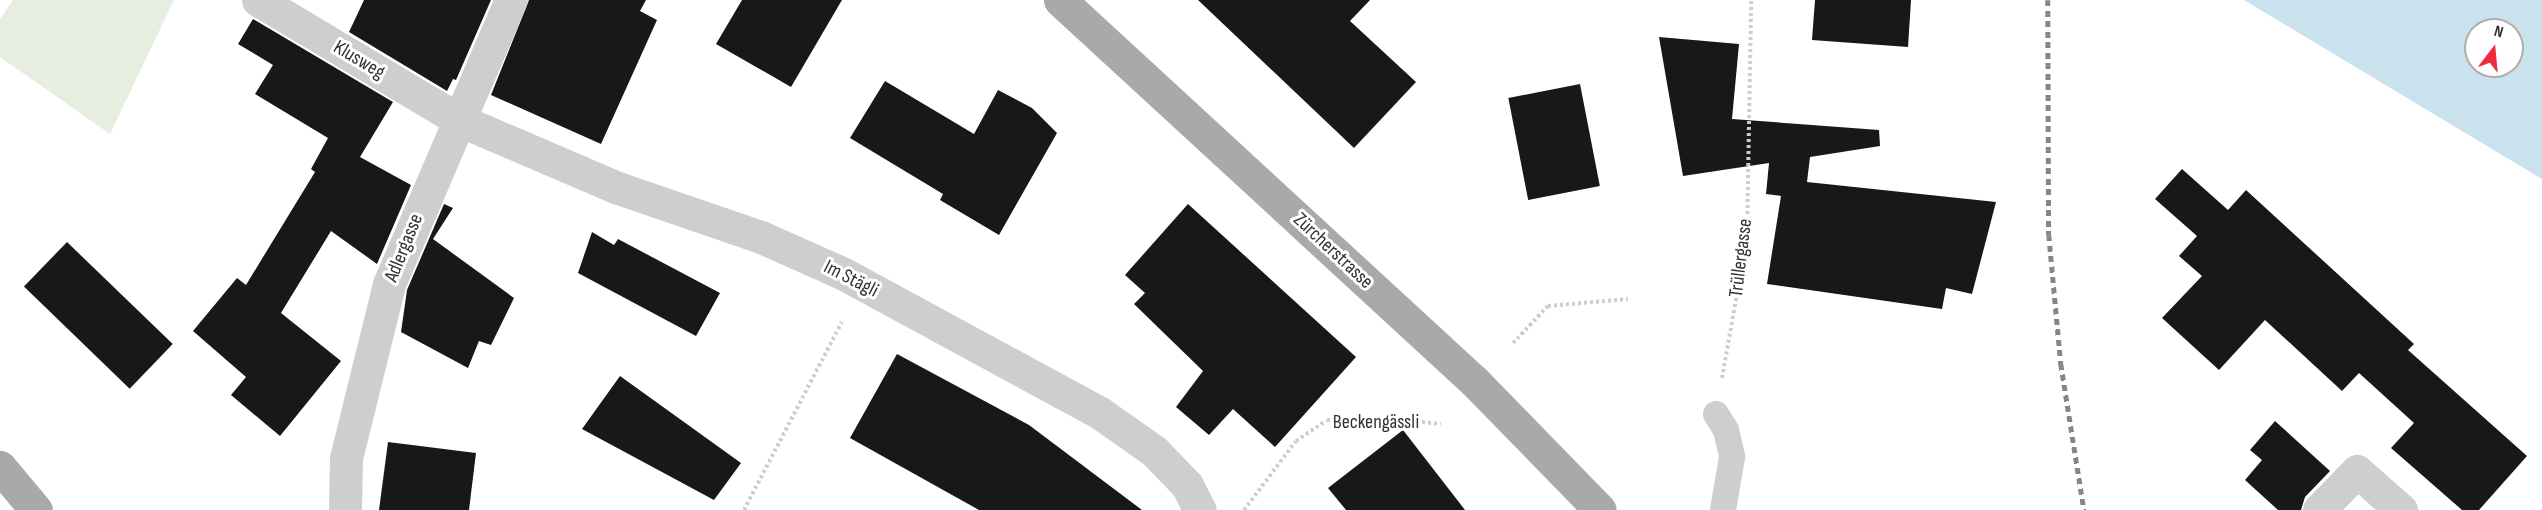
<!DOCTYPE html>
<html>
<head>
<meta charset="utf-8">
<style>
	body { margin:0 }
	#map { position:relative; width:2542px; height:510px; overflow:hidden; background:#fff; font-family:"Sofia Sans Condensed",sans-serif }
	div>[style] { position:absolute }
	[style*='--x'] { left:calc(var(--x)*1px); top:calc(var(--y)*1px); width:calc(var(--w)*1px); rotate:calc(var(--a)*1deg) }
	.green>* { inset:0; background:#e7eedf }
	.water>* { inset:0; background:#cae1ee }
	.building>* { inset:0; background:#181818; transform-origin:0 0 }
	.path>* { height:4px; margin-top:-2px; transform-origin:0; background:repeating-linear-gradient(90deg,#cecece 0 3px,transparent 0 6px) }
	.service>* { height:26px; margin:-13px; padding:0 13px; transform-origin:13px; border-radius:13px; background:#cecece }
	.minor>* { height:33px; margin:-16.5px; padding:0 16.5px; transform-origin:16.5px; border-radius:16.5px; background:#cecece }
	.primary>* { height:33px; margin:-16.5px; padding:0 16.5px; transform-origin:16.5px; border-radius:16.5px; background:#a9a9a9 }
	.rail>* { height:4.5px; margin-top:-2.25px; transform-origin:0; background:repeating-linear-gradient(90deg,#868686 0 6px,transparent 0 10.5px) }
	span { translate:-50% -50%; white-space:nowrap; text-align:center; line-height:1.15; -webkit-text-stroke:6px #fff; paint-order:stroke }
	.street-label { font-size:20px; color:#313131 }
	.north { position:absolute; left:2464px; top:18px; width:60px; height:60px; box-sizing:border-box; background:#fff; border:2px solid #adadad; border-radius:50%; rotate:16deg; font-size:16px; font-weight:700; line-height:24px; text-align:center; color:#313131 }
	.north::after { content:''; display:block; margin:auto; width:21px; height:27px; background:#ed2d3d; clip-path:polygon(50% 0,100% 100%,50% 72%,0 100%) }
</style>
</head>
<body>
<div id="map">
	<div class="green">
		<div style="clip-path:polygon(13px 0,174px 0,110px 134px,0 57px,0 19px)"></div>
	</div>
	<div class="water">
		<div style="clip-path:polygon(evenodd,2244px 0,2542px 0,2542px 179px,2244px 0,2476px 30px,2512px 30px,2512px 66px,2476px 66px,2476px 30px)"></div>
	</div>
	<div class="building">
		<div style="clip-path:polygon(364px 0,491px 0,456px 80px,453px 79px,447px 91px,349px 32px)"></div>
		<div style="clip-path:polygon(529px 0,646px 0,640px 11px,657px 20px,601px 144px,491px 95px)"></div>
		<div style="clip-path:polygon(742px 0,842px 0,791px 87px,716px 44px)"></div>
		<div style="clip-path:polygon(1198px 0,1370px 0,1350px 21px,1416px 82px,1354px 148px)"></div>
		<div style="clip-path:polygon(1815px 0,1911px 0,1908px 47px,1812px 40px)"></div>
		<div style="clip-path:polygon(253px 19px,393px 102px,360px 157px,411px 185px,377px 264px,331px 231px,281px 313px,341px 361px,280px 436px,231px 395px,246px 377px,193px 331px,237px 278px,246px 285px,315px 172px,311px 169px,328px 138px,255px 94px,273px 65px,238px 44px)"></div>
		<div style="clip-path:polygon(1659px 37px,1739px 44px,1732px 119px,1879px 130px,1880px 146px,1810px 157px,1807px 182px,1996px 202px,1972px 294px,1946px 288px,1942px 309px,1767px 284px,1781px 196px,1766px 194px,1769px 163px,1683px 176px)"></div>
		<div style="clip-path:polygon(885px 81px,974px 134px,998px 90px,1032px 108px,1057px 133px,999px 235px,940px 200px,943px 194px,850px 138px)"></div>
		<div style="left:1580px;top:84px;width:104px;height:73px;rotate:79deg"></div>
		<div style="clip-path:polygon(2182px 169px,2228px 210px,2246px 190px,2414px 344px,2408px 350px,2527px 456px,2479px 510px,2462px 510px,2391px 448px,2414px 423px,2359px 373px,2342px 391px,2265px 320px,2219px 370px,2162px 318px,2202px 276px,2179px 256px,2197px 236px,2155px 199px)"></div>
		<div style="clip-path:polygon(444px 204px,453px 208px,433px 239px,514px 298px,491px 345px,479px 341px,468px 368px,401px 332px,407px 290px)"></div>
		<div style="clip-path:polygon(1188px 204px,1356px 357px,1275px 447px,1233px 409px,1209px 435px,1176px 407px,1203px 371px,1134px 304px,1145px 293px,1125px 275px)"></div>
		<div style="clip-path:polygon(592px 232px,614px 245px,618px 239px,720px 293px,696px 336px,578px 273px)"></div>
		<div style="left:67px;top:242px;width:147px;height:62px;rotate:44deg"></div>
		<div style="clip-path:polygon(897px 354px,1029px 425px,1142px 510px,979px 510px,850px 438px)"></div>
		<div style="clip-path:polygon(620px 376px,741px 463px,714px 500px,582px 429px)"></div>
		<div style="clip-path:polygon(2275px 421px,2330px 471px,2305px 497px,2301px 510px,2278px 510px,2245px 480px,2262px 460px,2250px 450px)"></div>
		<div style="clip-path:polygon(1403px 430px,1465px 510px,1346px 510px,1328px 488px)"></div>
		<div style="clip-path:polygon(388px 442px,476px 453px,469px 510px,379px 510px)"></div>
	</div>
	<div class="path">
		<div style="--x:1513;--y:343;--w:51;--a:-46.6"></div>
		<div style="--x:1548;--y:306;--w:80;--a:-5"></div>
		<div style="--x:1722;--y:378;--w:142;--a:-79.9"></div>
		<div style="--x:1747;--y:238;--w:238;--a:-89"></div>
		<div style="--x:744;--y:510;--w:212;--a:-62.5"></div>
		<div style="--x:1244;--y:510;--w:86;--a:-53"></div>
		<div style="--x:1296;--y:441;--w:37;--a:-34"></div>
		<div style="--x:1327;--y:420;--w:59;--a:-1.9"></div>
		<div style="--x:1386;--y:418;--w:55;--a:6.2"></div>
	</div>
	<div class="service">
		<div style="--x:1716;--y:414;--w:19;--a:58"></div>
		<div style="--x:1726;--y:430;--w:28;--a:77"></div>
		<div style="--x:1732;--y:457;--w:54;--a:99.6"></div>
	</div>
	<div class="minor">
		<div style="--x:258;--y:0;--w:234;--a:30.8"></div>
		<div style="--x:459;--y:120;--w:173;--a:23.2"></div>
		<div style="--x:618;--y:188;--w:151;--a:18.9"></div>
		<div style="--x:761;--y:237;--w:91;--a:24"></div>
		<div style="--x:844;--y:274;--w:291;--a:28.5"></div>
		<div style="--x:1100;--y:413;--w:66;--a:35.1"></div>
		<div style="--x:1154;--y:451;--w:47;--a:45.9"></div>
		<div style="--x:1187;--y:485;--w:28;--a:63"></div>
		<div style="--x:345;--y:510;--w:52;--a:-88.9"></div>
		<div style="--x:346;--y:458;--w:179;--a:-76.1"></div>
		<div style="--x:389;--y:284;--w:309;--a:-66.8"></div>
		<div style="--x:2319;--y:510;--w:54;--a:-45.7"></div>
		<div style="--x:2357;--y:471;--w:59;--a:41.6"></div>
	</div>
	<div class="primary">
		<div style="--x:1060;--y:0;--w:565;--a:42.63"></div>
		<div style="--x:1476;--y:383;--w:177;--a:45.7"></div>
		<div style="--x:0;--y:467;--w:56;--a:50.1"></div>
	</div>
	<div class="rail">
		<div style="--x:2048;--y:0;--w:235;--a:89.8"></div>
		<div style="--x:2049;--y:235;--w:130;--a:84.7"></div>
		<div style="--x:2061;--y:364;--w:148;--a:81"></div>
	</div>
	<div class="street-label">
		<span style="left:359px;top:60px;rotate:31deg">Klusweg</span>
		<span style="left:404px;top:248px;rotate:-68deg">Adlergasse</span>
		<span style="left:1333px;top:251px;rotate:43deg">Zürcherstrasse</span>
		<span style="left:1741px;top:258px;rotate:-83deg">Trüllergasse</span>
		<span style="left:851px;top:279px;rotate:27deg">Im Stägli</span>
		<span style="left:1376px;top:422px">Beckengässli</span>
	</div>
	<div class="north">N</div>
</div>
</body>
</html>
